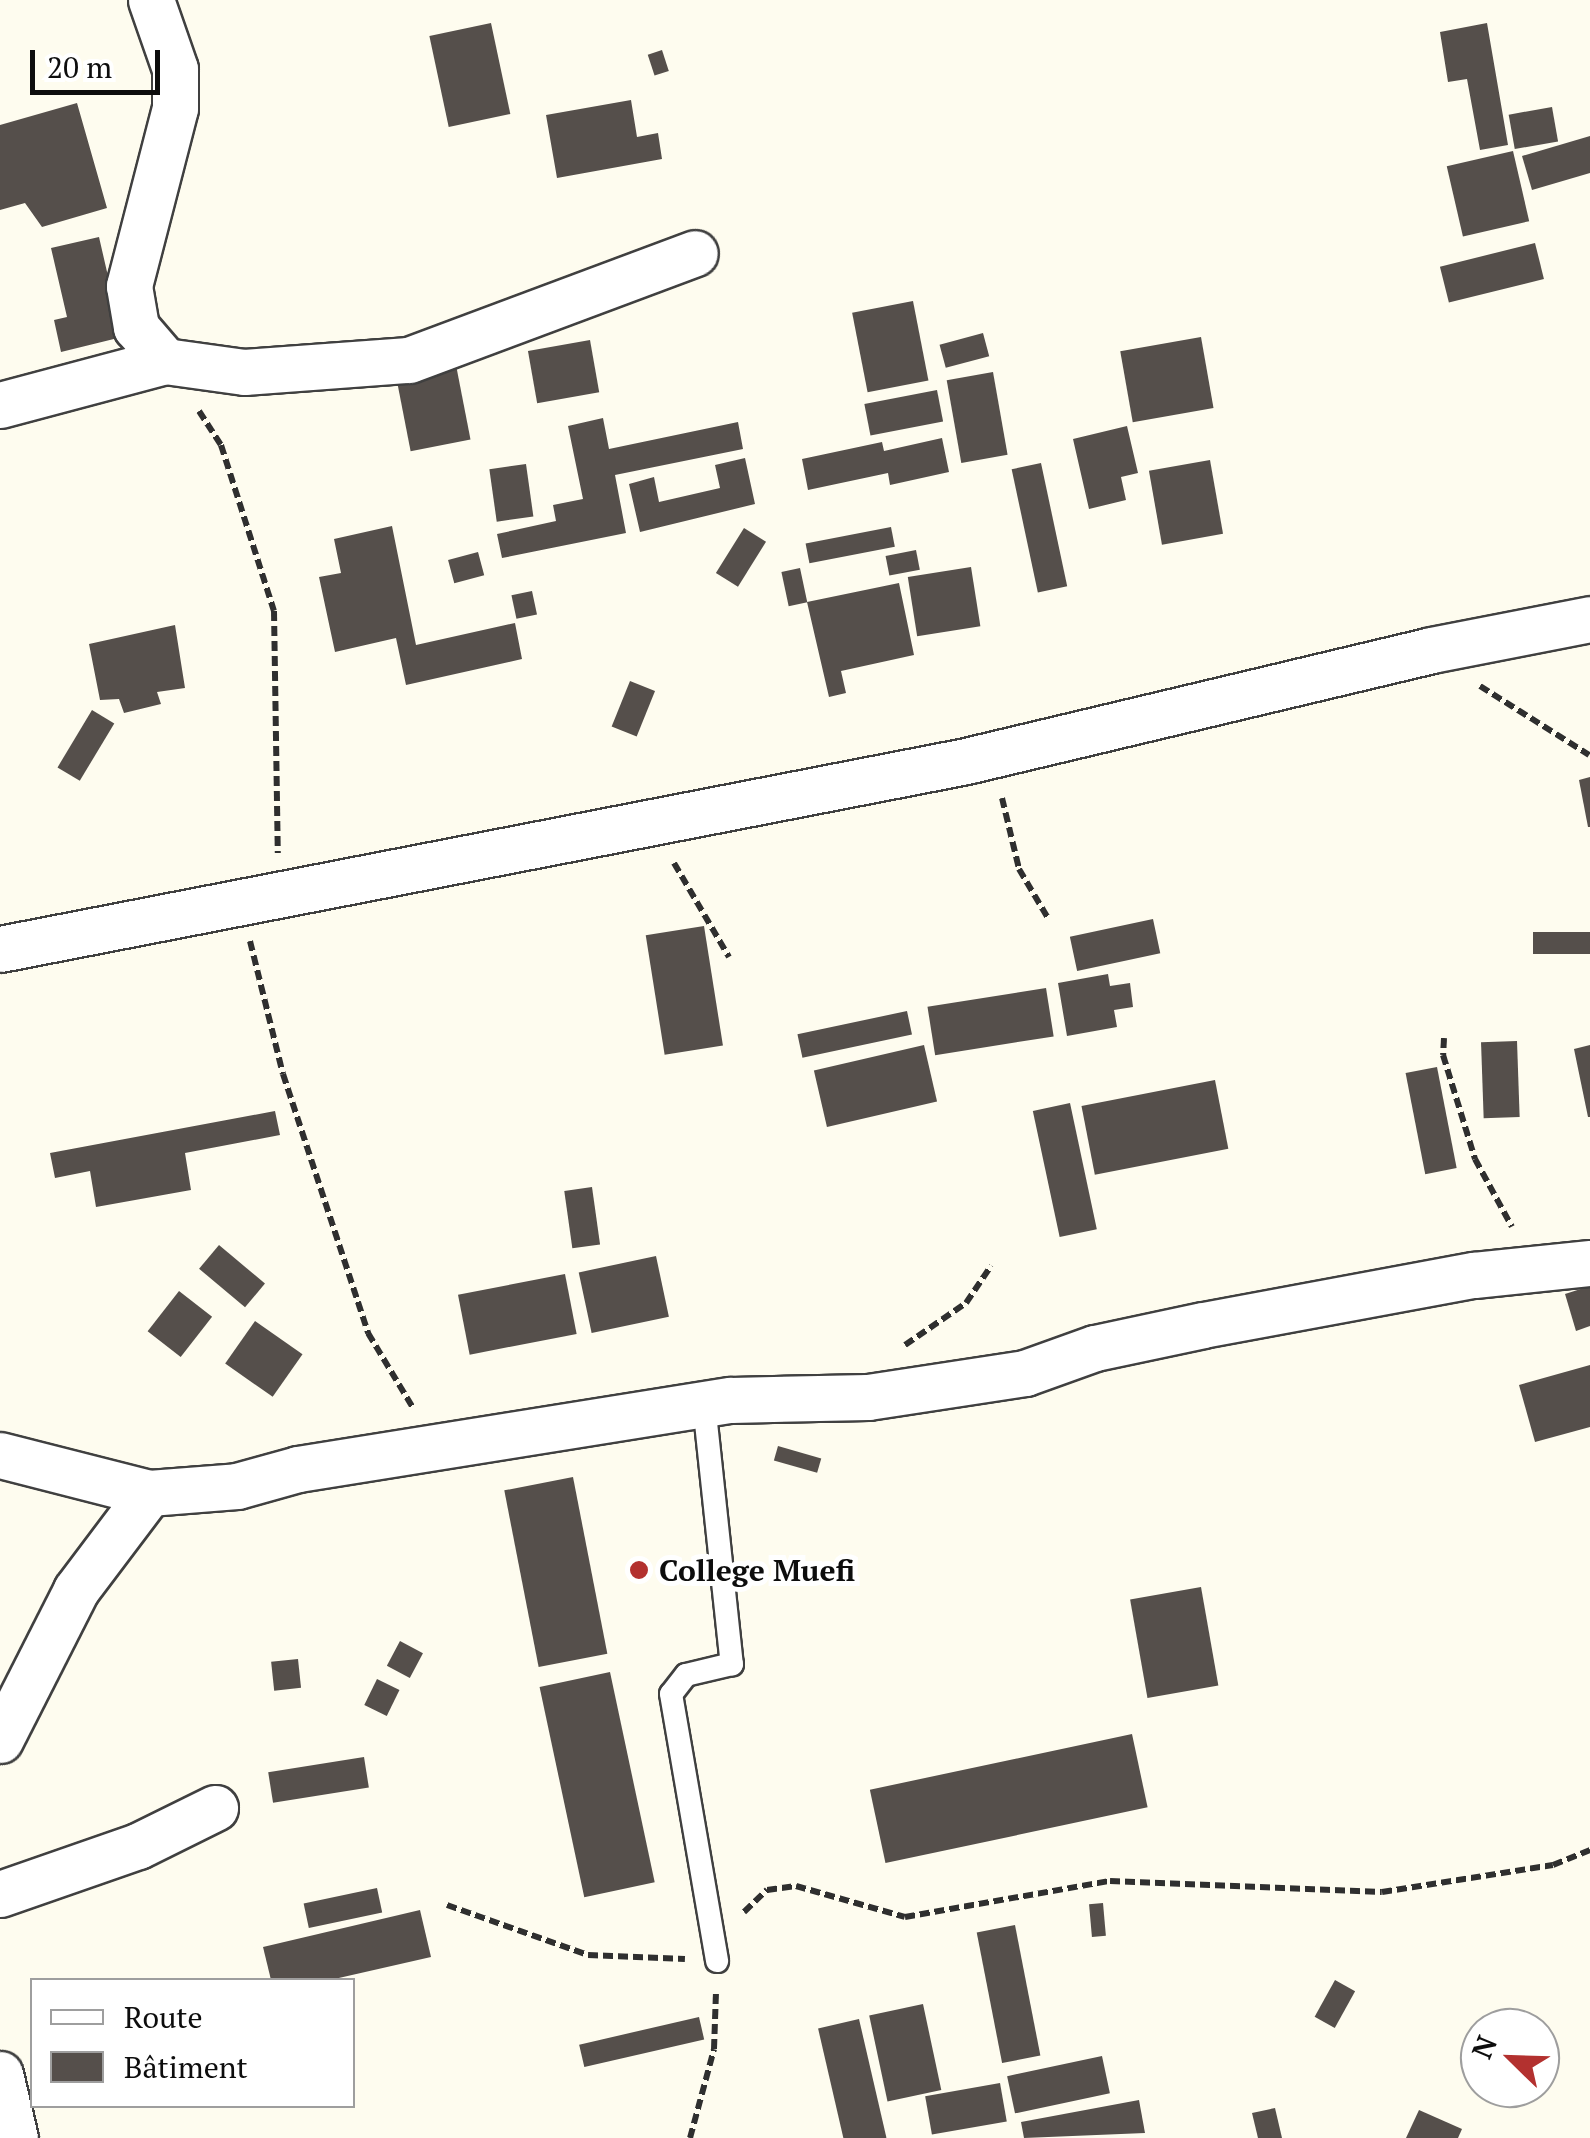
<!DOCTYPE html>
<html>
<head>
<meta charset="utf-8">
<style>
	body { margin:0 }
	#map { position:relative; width:1590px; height:2138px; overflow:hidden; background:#fefcef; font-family:"PT Serif",serif }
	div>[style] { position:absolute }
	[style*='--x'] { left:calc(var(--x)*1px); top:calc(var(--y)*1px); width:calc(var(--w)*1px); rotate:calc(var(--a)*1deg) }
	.building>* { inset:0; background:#554f4b; transform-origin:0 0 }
	.path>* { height:6px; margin-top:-3px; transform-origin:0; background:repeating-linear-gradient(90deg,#2f2f2f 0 10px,transparent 0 15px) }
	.roads { filter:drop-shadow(2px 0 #404040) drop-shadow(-2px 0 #404040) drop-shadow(0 2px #404040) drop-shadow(0 -2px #404040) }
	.service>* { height:22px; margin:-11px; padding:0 11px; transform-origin:11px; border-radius:11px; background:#fff }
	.minor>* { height:45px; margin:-22.5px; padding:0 22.5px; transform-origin:22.5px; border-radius:22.5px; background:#fff }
	.dots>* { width:28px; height:28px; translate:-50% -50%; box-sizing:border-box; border:5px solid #fff; border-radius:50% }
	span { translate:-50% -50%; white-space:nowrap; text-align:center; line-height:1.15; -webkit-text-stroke:10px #fff; paint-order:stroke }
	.poi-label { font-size:30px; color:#0d0d0d; font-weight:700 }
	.left { translate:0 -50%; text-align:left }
	.legend { position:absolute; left:30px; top:1978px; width:325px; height:130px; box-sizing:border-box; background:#fff; border:2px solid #9e9e9e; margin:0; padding:12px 18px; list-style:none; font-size:30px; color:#0d0d0d }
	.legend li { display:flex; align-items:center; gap:20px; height:50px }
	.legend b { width:50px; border:2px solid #9e9e9e }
	.north { position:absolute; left:1460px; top:2008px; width:100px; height:100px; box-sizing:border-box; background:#fff; border:2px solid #9e9e9e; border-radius:50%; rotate:293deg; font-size:28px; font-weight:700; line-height:40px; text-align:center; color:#0d0d0d }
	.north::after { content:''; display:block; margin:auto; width:35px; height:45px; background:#b3312f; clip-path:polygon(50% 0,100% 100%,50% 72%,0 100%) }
	.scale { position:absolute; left:30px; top:50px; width:130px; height:45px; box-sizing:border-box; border:5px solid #0d0d0d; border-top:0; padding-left:12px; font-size:30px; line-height:35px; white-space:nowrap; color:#0d0d0d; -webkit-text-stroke:8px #fff; paint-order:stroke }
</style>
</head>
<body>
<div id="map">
	<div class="building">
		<div style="left:491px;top:23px;width:93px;height:63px;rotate:78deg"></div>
		<div style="clip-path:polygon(1487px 23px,1508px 145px,1480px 150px,1467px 79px,1448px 82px,1440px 32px)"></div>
		<div style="left:662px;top:50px;width:22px;height:15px;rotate:72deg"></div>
		<div style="clip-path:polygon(631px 100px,637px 137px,658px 133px,662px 159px,557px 178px,546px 115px)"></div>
		<div style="clip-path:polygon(77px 103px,107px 208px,42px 227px,25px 203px,0 210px,0 125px)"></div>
		<div style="left:1552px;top:107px;width:35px;height:44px;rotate:80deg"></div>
		<div style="clip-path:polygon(1590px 136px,1590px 173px,1532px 190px,1522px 156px)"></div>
		<div style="left:1513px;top:151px;width:72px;height:68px;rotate:77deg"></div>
		<div style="clip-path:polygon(99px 237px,122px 337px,61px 352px,54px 320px,67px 317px,51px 248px)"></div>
		<div style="left:1535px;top:243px;width:37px;height:98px;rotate:76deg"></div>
		<div style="left:913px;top:301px;width:81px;height:62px;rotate:79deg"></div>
		<div style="left:983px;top:333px;width:24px;height:45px;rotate:75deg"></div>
		<div style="left:1201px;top:337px;width:72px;height:82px;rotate:80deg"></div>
		<div style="left:590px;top:340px;width:53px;height:63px;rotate:80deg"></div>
		<div style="left:456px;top:365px;width:76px;height:61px;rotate:79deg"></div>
		<div style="left:993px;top:372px;width:84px;height:47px;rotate:80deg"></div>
		<div style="left:937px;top:390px;width:32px;height:74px;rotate:79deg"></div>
		<div style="clip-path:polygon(603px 418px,609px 449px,738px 422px,743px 449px,615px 475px,626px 533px,502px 558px,497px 534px,556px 521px,553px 505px,583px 499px,568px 426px)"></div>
		<div style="clip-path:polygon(1127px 426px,1138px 473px,1121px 477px,1126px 500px,1089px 509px,1073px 439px)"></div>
		<div style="clip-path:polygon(942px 438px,949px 472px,890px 485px,888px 473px,808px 490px,802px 459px,882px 442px,884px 451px)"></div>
		<div style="clip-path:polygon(745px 458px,755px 504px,640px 532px,629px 484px,654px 477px,659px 502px,720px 488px,715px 465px)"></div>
		<div style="left:1210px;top:460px;width:75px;height:62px;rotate:80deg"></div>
		<div style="left:1041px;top:463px;width:126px;height:30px;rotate:78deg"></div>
		<div style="left:526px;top:464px;width:53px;height:37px;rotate:82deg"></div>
		<div style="clip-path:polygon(392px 526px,416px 645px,515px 623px,522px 659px,406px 685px,396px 638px,335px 652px,319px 577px,341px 573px,334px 539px)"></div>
		<div style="left:891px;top:527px;width:20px;height:87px;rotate:79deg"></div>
		<div style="left:744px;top:528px;width:26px;height:53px;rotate:32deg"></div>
		<div style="left:916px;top:550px;width:20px;height:31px;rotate:79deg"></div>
		<div style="left:478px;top:552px;width:24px;height:31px;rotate:75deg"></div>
		<div style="left:971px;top:567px;width:60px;height:64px;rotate:81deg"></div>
		<div style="left:800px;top:568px;width:35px;height:19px;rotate:78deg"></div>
		<div style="clip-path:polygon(899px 583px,914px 655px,841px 671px,846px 693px,829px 697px,807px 602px)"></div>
		<div style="left:532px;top:591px;width:24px;height:21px;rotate:78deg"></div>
		<div style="clip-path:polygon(175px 625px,185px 688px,157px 692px,161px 704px,124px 713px,119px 699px,100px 700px,89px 644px)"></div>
		<div style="left:630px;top:681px;width:27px;height:49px;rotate:22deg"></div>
		<div style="left:92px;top:710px;width:26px;height:67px;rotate:31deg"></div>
		<div style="clip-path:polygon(1590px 777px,1590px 827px,1588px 827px,1579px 780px)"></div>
		<div style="left:1153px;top:919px;width:35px;height:85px;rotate:78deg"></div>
		<div style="left:704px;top:926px;width:121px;height:59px;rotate:81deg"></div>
		<div style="left:1590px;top:932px;width:22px;height:57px;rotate:90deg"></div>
		<div style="clip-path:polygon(1108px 974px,1110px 986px,1130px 983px,1133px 1007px,1114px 1010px,1117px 1027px,1067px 1036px,1058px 983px)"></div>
		<div style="left:1046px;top:988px;width:49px;height:120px;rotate:81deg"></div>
		<div style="left:907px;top:1011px;width:24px;height:112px;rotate:78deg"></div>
		<div style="left:1517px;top:1041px;width:76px;height:36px;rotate:88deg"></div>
		<div style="left:924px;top:1045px;width:58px;height:113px;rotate:77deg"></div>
		<div style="clip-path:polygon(1590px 1045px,1590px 1117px,1588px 1117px,1574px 1049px)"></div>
		<div style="left:1437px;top:1067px;width:103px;height:32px;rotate:79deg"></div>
		<div style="left:1215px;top:1080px;width:70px;height:136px;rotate:79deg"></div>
		<div style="left:1070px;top:1103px;width:129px;height:38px;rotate:78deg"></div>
		<div style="clip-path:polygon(275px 1111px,280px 1135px,185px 1153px,191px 1190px,96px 1207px,90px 1171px,55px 1178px,50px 1153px)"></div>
		<div style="left:592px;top:1187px;width:58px;height:28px;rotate:82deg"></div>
		<div style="left:219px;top:1245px;width:60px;height:31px;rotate:40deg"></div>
		<div style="left:656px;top:1256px;width:62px;height:79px;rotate:78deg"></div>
		<div style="left:565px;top:1274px;width:61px;height:109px;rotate:79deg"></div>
		<div style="clip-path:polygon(1590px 1286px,1590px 1326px,1576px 1331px,1565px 1294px)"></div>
		<div style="left:179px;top:1291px;width:42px;height:51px;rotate:38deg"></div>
		<div style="left:255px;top:1321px;width:58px;height:52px;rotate:35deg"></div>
		<div style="clip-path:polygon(1590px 1365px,1590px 1427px,1535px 1442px,1519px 1385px)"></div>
		<div style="left:778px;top:1446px;width:45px;height:15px;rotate:16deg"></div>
		<div style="left:573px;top:1477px;width:180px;height:70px;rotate:79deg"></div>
		<div style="left:1201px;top:1587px;width:100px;height:72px;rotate:80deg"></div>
		<div style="left:400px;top:1641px;width:26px;height:28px;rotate:28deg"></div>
		<div style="left:298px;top:1659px;width:29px;height:27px;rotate:84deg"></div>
		<div style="left:610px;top:1672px;width:215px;height:72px;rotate:78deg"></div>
		<div style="left:377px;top:1679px;width:25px;height:29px;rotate:26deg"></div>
		<div style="left:1132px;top:1734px;width:75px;height:268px;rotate:78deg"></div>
		<div style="left:364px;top:1757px;width:31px;height:97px;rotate:81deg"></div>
		<div style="left:377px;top:1888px;width:25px;height:75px;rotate:78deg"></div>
		<div style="left:1103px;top:1903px;width:33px;height:14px;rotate:85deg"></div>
		<div style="clip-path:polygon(420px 1910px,431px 1957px,330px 1980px,271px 1980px,263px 1947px)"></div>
		<div style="left:1015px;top:1925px;width:133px;height:39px;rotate:79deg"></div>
		<div style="left:1335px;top:1980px;width:23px;height:42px;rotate:29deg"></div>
		<div style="left:923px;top:2004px;width:88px;height:55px;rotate:78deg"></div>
		<div style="left:699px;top:2017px;width:23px;height:123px;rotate:77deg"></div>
		<div style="left:859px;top:2019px;width:122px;height:42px;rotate:77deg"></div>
		<div style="left:1102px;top:2056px;width:38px;height:97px;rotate:78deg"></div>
		<div style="left:1000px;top:2083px;width:39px;height:76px;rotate:80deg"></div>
		<div style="clip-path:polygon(1139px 2100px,1145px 2133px,1024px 2138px,1021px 2122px)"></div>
		<div style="clip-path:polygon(1275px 2108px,1282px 2138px,1258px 2138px,1252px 2113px)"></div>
		<div style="clip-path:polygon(1419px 2110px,1462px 2129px,1458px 2138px,1406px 2138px)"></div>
	</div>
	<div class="path">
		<div style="--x:199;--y:411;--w:40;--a:57.1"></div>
		<div style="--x:221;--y:445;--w:174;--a:72.3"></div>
		<div style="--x:274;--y:611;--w:242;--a:89.1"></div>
		<div style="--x:1480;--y:686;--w:129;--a:32.3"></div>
		<div style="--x:1002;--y:798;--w:73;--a:76.5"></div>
		<div style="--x:1019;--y:869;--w:59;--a:59.5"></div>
		<div style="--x:674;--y:863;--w:109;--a:59.7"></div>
		<div style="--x:250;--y:941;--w:137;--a:76.1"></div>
		<div style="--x:283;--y:1074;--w:273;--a:71.8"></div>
		<div style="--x:368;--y:1333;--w:87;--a:59"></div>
		<div style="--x:1444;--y:1038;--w:17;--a:93"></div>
		<div style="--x:1443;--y:1055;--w:109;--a:72.9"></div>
		<div style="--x:1475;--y:1159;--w:77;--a:61.4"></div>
		<div style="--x:905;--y:1345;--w:74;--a:-34.5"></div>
		<div style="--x:966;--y:1303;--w:45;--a:-56"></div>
		<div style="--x:447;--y:1905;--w:150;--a:19.5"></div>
		<div style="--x:588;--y:1955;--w:97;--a:2.4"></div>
		<div style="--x:744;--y:1912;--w:32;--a:-44"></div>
		<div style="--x:767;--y:1890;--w:29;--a:-8"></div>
		<div style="--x:796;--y:1886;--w:113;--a:15.9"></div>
		<div style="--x:905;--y:1917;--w:208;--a:-10"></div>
		<div style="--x:1110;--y:1881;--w:272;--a:2.3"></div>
		<div style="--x:1382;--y:1892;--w:173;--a:-9"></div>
		<div style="--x:1553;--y:1865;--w:40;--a:-22"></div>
		<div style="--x:690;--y:2138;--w:92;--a:-74.9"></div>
		<div style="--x:714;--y:2049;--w:57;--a:-88"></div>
	</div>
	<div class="roads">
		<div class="service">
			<div style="--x:704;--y:1404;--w:262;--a:83.9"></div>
			<div style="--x:732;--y:1664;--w:47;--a:166.6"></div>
			<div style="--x:686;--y:1675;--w:24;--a:128"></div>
			<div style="--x:671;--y:1694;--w:271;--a:80.2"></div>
		</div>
		<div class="minor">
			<div style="--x:151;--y:0;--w:73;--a:70.8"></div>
			<div style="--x:175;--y:69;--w:39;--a:90"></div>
			<div style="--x:175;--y:108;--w:184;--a:104.5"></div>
			<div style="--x:129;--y:286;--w:42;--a:80.3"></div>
			<div style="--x:136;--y:327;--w:45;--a:49.5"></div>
			<div style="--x:0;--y:405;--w:171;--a:-14.9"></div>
			<div style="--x:165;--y:361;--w:80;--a:7.9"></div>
			<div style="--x:244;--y:372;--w:165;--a:-4.2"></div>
			<div style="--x:409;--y:360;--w:305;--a:-20.5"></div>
			<div style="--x:0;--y:949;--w:984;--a:-11.01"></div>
			<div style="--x:966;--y:761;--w:478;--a:-13.4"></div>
			<div style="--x:1431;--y:650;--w:162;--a:-11"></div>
			<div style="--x:0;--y:1455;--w:154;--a:14.3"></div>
			<div style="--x:0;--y:1740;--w:168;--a:-63.1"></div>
			<div style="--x:76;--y:1590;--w:121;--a:-53"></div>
			<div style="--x:149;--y:1493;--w:88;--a:-4.5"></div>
			<div style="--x:237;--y:1486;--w:63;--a:-15.6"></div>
			<div style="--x:298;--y:1469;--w:438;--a:-9.1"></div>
			<div style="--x:731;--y:1400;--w:137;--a:-1.3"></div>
			<div style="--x:868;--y:1397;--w:159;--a:-8.7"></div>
			<div style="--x:1025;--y:1373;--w:74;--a:-19.7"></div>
			<div style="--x:1095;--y:1348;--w:110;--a:-12"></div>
			<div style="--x:1203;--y:1325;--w:276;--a:-10.5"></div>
			<div style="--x:1474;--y:1275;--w:117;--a:-5.9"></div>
			<div style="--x:0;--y:1894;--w:146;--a:-19.2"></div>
			<div style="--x:138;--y:1846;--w:86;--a:-26.3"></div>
			<div style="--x:0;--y:2074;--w:66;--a:76.8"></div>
		</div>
	</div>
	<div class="dots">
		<div style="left:639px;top:1570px;background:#b3312f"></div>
	</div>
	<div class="poi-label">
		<span class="left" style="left:659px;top:1570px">College Muefi</span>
	</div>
	<ul class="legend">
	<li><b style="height:12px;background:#fff"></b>Route</li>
	<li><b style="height:28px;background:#554f4b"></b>Bâtiment</li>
	</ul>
	<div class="north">N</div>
	<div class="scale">20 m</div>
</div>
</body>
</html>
